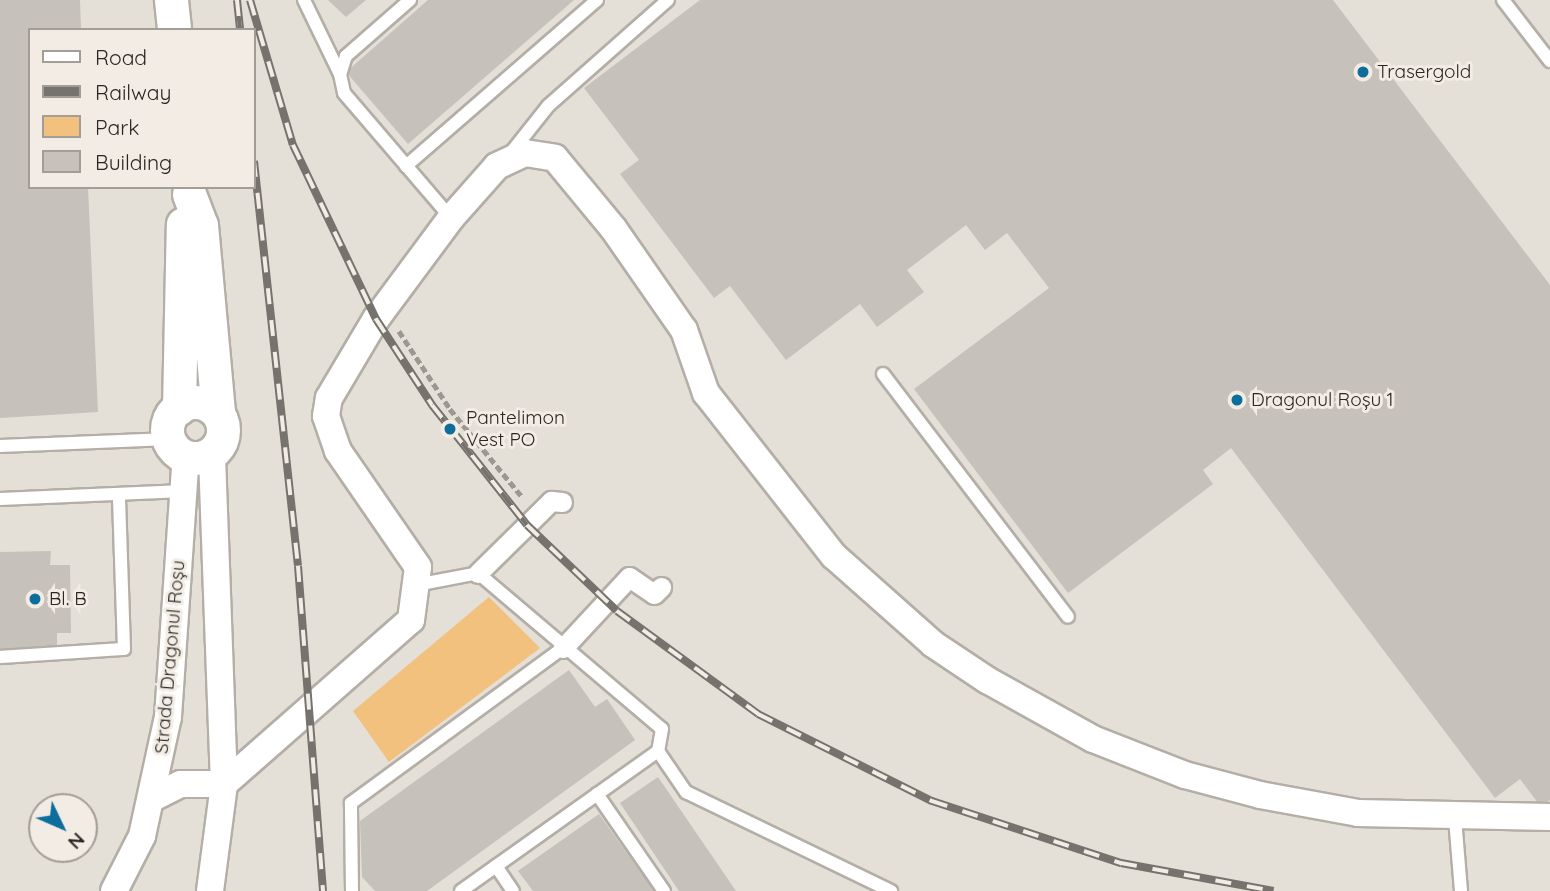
<!DOCTYPE html>
<html>
<head>
<meta charset="utf-8">
<style>
	body { margin:0 }
	#map { position:relative; width:1550px; height:891px; overflow:hidden; background:#e4dfd7; font-family:Quicksand,sans-serif }
	div>[style] { position:absolute }
	[style*='--x'] { left:calc(var(--x)*1px); top:calc(var(--y)*1px); width:calc(var(--w)*1px); rotate:calc(var(--a)*1deg) }
	.green>* { inset:0; background:#f1c17d }
	.building>* { inset:0; background:#c6c1ba }
	.path>* { height:4.5px; margin-top:-2.25px; transform-origin:0; background:repeating-linear-gradient(90deg,#9b9791 0 7px,transparent 0 10.5px) }
	.roads { filter:drop-shadow(2px 0 #b4aea7) drop-shadow(-2px 0 #b4aea7) drop-shadow(0 2px #b4aea7) drop-shadow(0 -2px #b4aea7) }
	.service>* { height:12px; margin:-6px; padding:0 6px; transform-origin:6px; border-radius:6px; background:#fff }
	.pedestrian>* { height:19px; margin:-9.5px; padding:0 9.5px; transform-origin:9.5px; border-radius:9.5px; background:#fff }
	.minor>* { height:26px; margin:-13px; padding:0 13px; transform-origin:13px; border-radius:13px; background:#fff }
	.tertiary>* { height:33px; margin:-16.5px; padding:0 16.5px; transform-origin:16.5px; border-radius:16.5px; background:#fff }
	.tertiary>.ring { margin:-16.5px; padding:0; box-sizing:content-box; background:none; border:33px solid #fff; border-radius:50% }
	.rail>* { height:8px; margin-top:-4px; transform-origin:0; background:repeating-linear-gradient(90deg,#f2ece4 0 16px,#76736e 0 32px); box-sizing:border-box; border-block:2px solid #76736e }
	.dots>* { width:19px; height:19px; translate:-50% -50%; box-sizing:border-box; border:4px solid #f2ece4; border-radius:50% }
	span { translate:-50% -50%; white-space:nowrap; text-align:center; line-height:1.15; -webkit-text-stroke:6px #f2ece4; paint-order:stroke }
	.poi-label { font-size:19px; color:#292724 }
	.left { translate:0 -50%; text-align:left }
	.street-label { font-size:19px; color:#292724 }
	.legend { position:absolute; left:28px; top:28px; width:228px; height:161px; box-sizing:border-box; background:#f2ece4; border:2px solid #a29d97; margin:0; padding:9px 12px; list-style:none; font-size:21px; color:#292724 }
	.legend li { display:flex; align-items:center; gap:14px; height:35px }
	.legend b { width:35px; border:2px solid #a29d97 }
	.north { position:absolute; left:28px; top:793px; width:70px; height:70px; box-sizing:border-box; background:#f2ece4; border:2px solid #a29d97; border-radius:50%; rotate:134deg; font-size:19px; font-weight:700; line-height:28px; text-align:center; color:#292724 }
	.north::after { content:''; display:block; margin:auto; width:24px; height:32px; background:#0d6e9c; clip-path:polygon(50% 0,100% 100%,50% 72%,0 100%) }
</style>
</head>
<body>
<div id="map">
	<div class="green">
		<div style="clip-path:polygon(489px 597px,540px 648px,389px 762px,353px 711px)"></div>
	</div>
	<div class="building">
		<div style="clip-path:polygon(0 0,80px 0,81px 30px,30px 30px,30px 187px,88px 187px,98px 412px,0 418px)"></div>
		<div style="clip-path:polygon(328px 0,366px 0,346px 17px)"></div>
		<div style="clip-path:polygon(428px 0,574px 0,408px 144px,346px 72px)"></div>
		<div style="clip-path:polygon(700px 0,1333px 0,1550px 285px,1550px 800px,1541px 807px,1520px 779px,1495px 798px,1231px 448px,1203px 470px,1213px 484px,1068px 593px,914px 389px,1049px 288px,1007px 233px,985px 250px,966px 225px,907px 270px,924px 292px,877px 327px,860px 304px,786px 360px,730px 286px,714px 298px,620px 174px,639px 160px,584px 88px)"></div>
		<div style="clip-path:polygon(51px 551px,50px 565px,70px 565px,71px 633px,57px 633px,57px 652px,0 653px,0 552px)"></div>
		<div style="clip-path:polygon(569px 670px,595px 707px,607px 699px,635px 740px,427px 891px,375px 891px,362px 877px,360px 821px)"></div>
		<div style="clip-path:polygon(658px 777px,736px 891px,679px 891px,620px 803px)"></div>
		<div style="clip-path:polygon(599px 814px,654px 891px,533px 891px,518px 871px)"></div>
	</div>
	<div class="path">
		<div style="--x:399;--y:331;--w:93;--a:56.8"></div>
		<div style="--x:450;--y:409;--w:115;--a:50.6"></div>
	</div>
	<div class="roads">
		<div class="service">
			<div style="--x:304;--y:0;--w:82;--a:64.1"></div>
			<div style="--x:410;--y:0;--w:85;--a:138.8"></div>
			<div style="--x:346;--y:56;--w:19;--a:108"></div>
			<div style="--x:340;--y:74;--w:19;--a:78"></div>
			<div style="--x:344;--y:93;--w:165;--a:49.4"></div>
			<div style="--x:1503;--y:0;--w:77;--a:52.4"></div>
			<div style="--x:510;--y:154;--w:61;--a:-51.6"></div>
			<div style="--x:548;--y:106;--w:160;--a:-41.5"></div>
			<div style="--x:406;--y:166;--w:253;--a:-41"></div>
			<div style="--x:883;--y:374;--w:305;--a:52.7"></div>
			<div style="--x:0;--y:446;--w:169;--a:-2.4"></div>
			<div style="--x:0;--y:499;--w:184;--a:-2.5"></div>
			<div style="--x:421;--y:584;--w:58;--a:-10.9"></div>
			<div style="--x:478;--y:573;--w:241;--a:40.3"></div>
			<div style="--x:662;--y:729;--w:22;--a:100"></div>
			<div style="--x:658;--y:751;--w:50;--a:55.7"></div>
			<div style="--x:686;--y:792;--w:228;--a:25.8"></div>
			<div style="--x:0;--y:657;--w:124;--a:-3.7"></div>
			<div style="--x:124;--y:649;--w:154;--a:-91.9"></div>
			<div style="--x:597;--y:794;--w:118;--a:55.4"></div>
			<div style="--x:1455;--y:818;--w:73;--a:85.3"></div>
			<div style="--x:496;--y:866;--w:30;--a:56"></div>
			<div style="--x:352;--y:891;--w:88;--a:-90.7"></div>
			<div style="--x:351;--y:803;--w:263;--a:-36.2"></div>
			<div style="--x:461;--y:891;--w:242;--a:-35.4"></div>
		</div>
		<div class="pedestrian">
			<div style="--x:478;--y:573;--w:103;--a:-44.6"></div>
			<div style="--x:551;--y:501;--w:11;--a:5"></div>
			<div style="--x:563;--y:648;--w:97;--a:-47.1"></div>
			<div style="--x:629;--y:577;--w:30;--a:34"></div>
			<div style="--x:654;--y:594;--w:10;--a:-45"></div>
		</div>
		<div class="minor">
			<div style="--x:153;--y:798;--w:31;--a:-27"></div>
			<div style="--x:181;--y:784;--w:43;--a:0"></div>
			<div style="--x:224;--y:784;--w:249;--a:-41.3"></div>
			<div style="--x:411;--y:620;--w:53;--a:-82.5"></div>
			<div style="--x:418;--y:567;--w:141;--a:-124.6"></div>
			<div style="--x:338;--y:451;--w:37;--a:-109"></div>
			<div style="--x:326;--y:416;--w:18;--a:-81"></div>
			<div style="--x:329;--y:398;--w:92;--a:-59.3"></div>
			<div style="--x:376;--y:319;--w:126;--a:-53.4"></div>
			<div style="--x:451;--y:218;--w:69;--a:-48.5"></div>
			<div style="--x:497;--y:166;--w:31;--a:-25"></div>
			<div style="--x:525;--y:153;--w:30;--a:9"></div>
			<div style="--x:555;--y:158;--w:91;--a:50.4"></div>
			<div style="--x:613;--y:228;--w:124;--a:55.2"></div>
			<div style="--x:684;--y:330;--w:67;--a:70.8"></div>
			<div style="--x:706;--y:393;--w:207;--a:51.9"></div>
			<div style="--x:834;--y:556;--w:132;--a:41.6"></div>
			<div style="--x:933;--y:644;--w:65;--a:33.7"></div>
			<div style="--x:987;--y:680;--w:121;--a:29.1"></div>
			<div style="--x:1093;--y:739;--w:99;--a:21.4"></div>
			<div style="--x:1185;--y:775;--w:78;--a:14.9"></div>
			<div style="--x:1260;--y:795;--w:100;--a:10.4"></div>
			<div style="--x:1358;--y:813;--w:192;--a:1.2"></div>
			<div style="--x:114;--y:891;--w:62;--a:-63"></div>
			<div style="--x:142;--y:836;--w:122;--a:-77.7"></div>
			<div style="--x:168;--y:717;--w:262;--a:-86.1"></div>
			<div style="--x:210;--y:891;--w:108;--a:-82.5"></div>
			<div style="--x:224;--y:784;--w:332;--a:-92.1"></div>
		</div>
		<div class="tertiary">
			<div style="--x:171;--y:0;--w:30;--a:84"></div>
			<div style="--x:189;--y:194;--w:33;--a:69"></div>
			<div style="--x:201;--y:225;--w:189;--a:84.8"></div>
			<div class="ring" style="left:167px;top:402px;width:23px;height:23px"></div>
			<div style="--x:179;--y:408;--w:184;--a:-88.8"></div>
		</div>
	</div>
	<div class="rail">
		<div style="--x:237;--y:0;--w:30;--a:84"></div>
		<div style="--x:250;--y:0;--w:151;--a:73.5"></div>
		<div style="--x:293;--y:145;--w:193;--a:64.5"></div>
		<div style="--x:376;--y:319;--w:103;--a:56.9"></div>
		<div style="--x:432;--y:405;--w:153;--a:51.6"></div>
		<div style="--x:527;--y:525;--w:124;--a:43.7"></div>
		<div style="--x:617;--y:611;--w:175;--a:36.1"></div>
		<div style="--x:758;--y:714;--w:195;--a:26.6"></div>
		<div style="--x:932;--y:801;--w:199;--a:18.2"></div>
		<div style="--x:1121;--y:863;--w:155;--a:10.4"></div>
		<div style="--x:254;--y:161;--w:407;--a:83.8"></div>
		<div style="--x:298;--y:566;--w:326;--a:85.6"></div>
	</div>
	<div class="dots">
		<div style="left:1363px;top:72px;background:#0d6e9c"></div>
		<div style="left:1237px;top:400px;background:#0d6e9c"></div>
		<div style="left:450px;top:429px;background:#0d6e9c"></div>
		<div style="left:35px;top:599px;background:#0d6e9c"></div>
	</div>
	<div class="poi-label">
		<span class="left" style="left:1377px;top:72px">Trasergold</span>
		<span class="left" style="left:1251px;top:400px">Dragonul Roșu 1</span>
		<span class="left" style="left:466px;top:429px">Pantelimon<br>Vest PO</span>
		<span class="left" style="left:49px;top:599px">Bl. B</span>
	</div>
	<div class="street-label">
		<span style="left:170px;top:657px;rotate:-85deg">Strada Dragonul Roșu</span>
	</div>
	<ul class="legend">
	<li><b style="height:9px;background:#fff"></b>Road</li>
	<li><b style="height:9px;background:#76736e"></b>Railway</li>
	<li><b style="height:19px;background:#f1c17d"></b>Park</li>
	<li><b style="height:19px;background:#c6c1ba"></b>Building</li>
	</ul>
	<div class="north">N</div>
</div>
</body>
</html>
